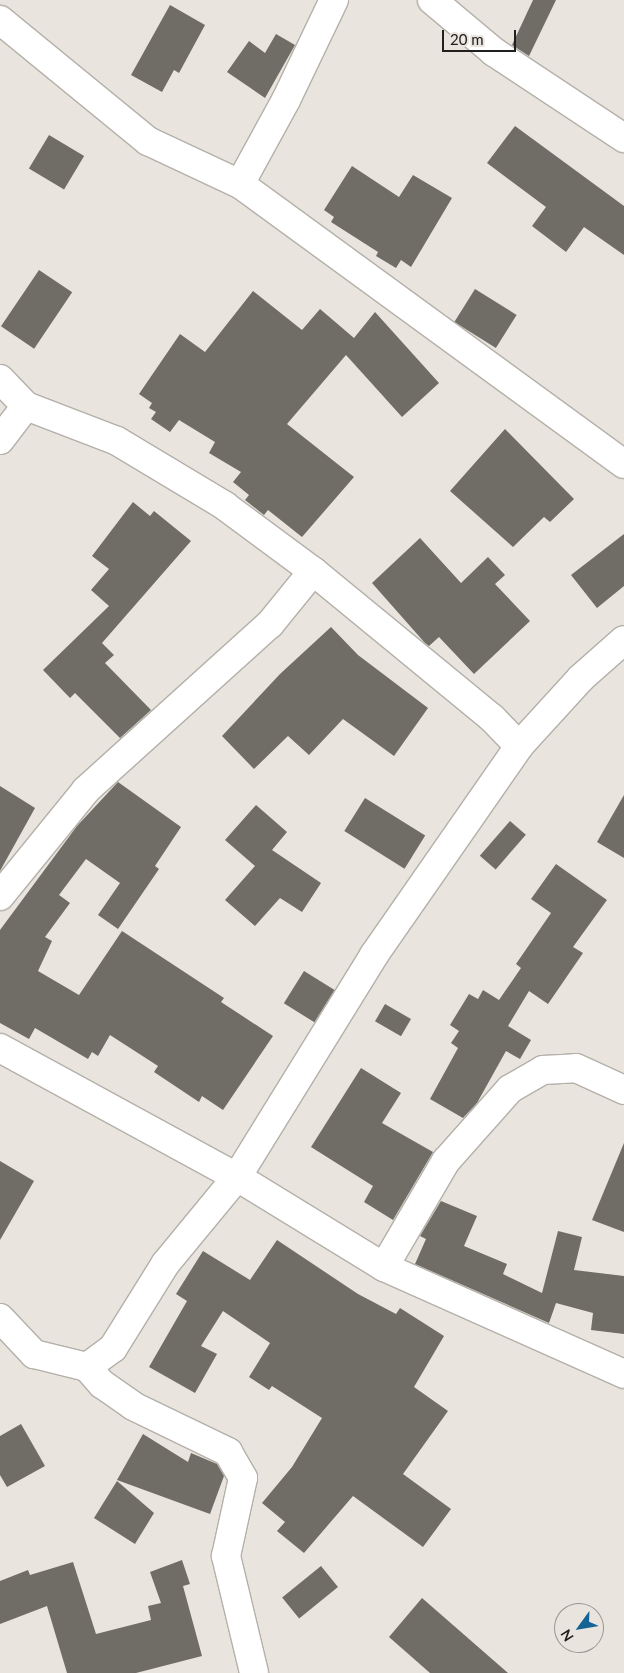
<!DOCTYPE html>
<html>
<head>
<meta charset="utf-8">
<style>
	body { margin:0 }
	#map { position:relative; width:624px; height:1673px; overflow:hidden; background:#e9e4de; font-family:Lato,sans-serif }
	div>[style] { position:absolute }
	[style*='--x'] { left:calc(var(--x)*1px); top:calc(var(--y)*1px); width:calc(var(--w)*1px); rotate:calc(var(--a)*1deg) }
	.building>* { inset:0; background:#706c66; transform-origin:0 0 }
	.roads { filter:drop-shadow(1px 0 #b4b0a9) drop-shadow(-1px 0 #b4b0a9) drop-shadow(0 1px #b4b0a9) drop-shadow(0 -1px #b4b0a9) }
	.street>* { height:28px; margin:-14px; padding:0 14px; transform-origin:14px; border-radius:14px; background:#fff }
	span { translate:-50% -50%; white-space:nowrap; text-align:center; line-height:1.15; -webkit-text-stroke:4px #e9e4de; paint-order:stroke }
	.north { position:absolute; left:554px; top:1603px; width:50px; height:50px; box-sizing:border-box; background:#e9e4de; border:1px solid #999691; border-radius:50%; rotate:238deg; font-size:14px; font-weight:700; line-height:20px; text-align:center; color:#22201e }
	.north::after { content:''; display:block; margin:auto; width:18px; height:22px; background:#146395; clip-path:polygon(50% 0,100% 100%,50% 72%,0 100%) }
	.scale { position:absolute; left:442px; top:30px; width:74px; height:22px; box-sizing:border-box; border:2px solid #22201e; border-top:0; padding-left:6px; font-size:15px; line-height:18px; white-space:nowrap; color:#22201e; -webkit-text-stroke:4px #e9e4de; paint-order:stroke }
</style>
</head>
<body>
<div id="map">
	<div class="building">
		<div style="clip-path:polygon(533px 0,556px 0,529px 56px,512px 45px)"></div>
		<div style="clip-path:polygon(170px 5px,205px 25px,179px 73px,174px 70px,162px 92px,131px 75px)"></div>
		<div style="clip-path:polygon(276px 34px,295px 45px,265px 98px,227px 72px,249px 41px,265px 53px)"></div>
		<div style="clip-path:polygon(515px 126px,624px 206px,624px 255px,584px 227px,566px 252px,532px 226px,546px 207px,487px 163px)"></div>
		<div style="left:49px;top:135px;width:41px;height:39px;rotate:31deg"></div>
		<div style="clip-path:polygon(352px 166px,399px 197px,413px 175px,452px 198px,411px 267px,401px 260px,396px 268px,376px 256px,378px 252px,331px 222px,334px 217px,324px 210px)"></div>
		<div style="left:39px;top:270px;width:40px;height:68px;rotate:34deg"></div>
		<div style="left:475px;top:289px;width:49px;height:39px;rotate:32deg"></div>
		<div style="clip-path:polygon(253px 291px,302px 330px,320px 309px,354px 338px,375px 312px,439px 383px,402px 417px,346px 355px,287px 424px,354px 477px,302px 537px,268px 510px,264px 515px,245px 500px,249px 495px,233px 482px,241px 472px,209px 453px,215px 442px,179px 420px,170px 432px,151px 419px,156px 412px,149px 408px,152px 403px,139px 394px,180px 334px,205px 352px)"></div>
		<div style="clip-path:polygon(505px 429px,574px 499px,550px 522px,544px 517px,513px 547px,450px 491px)"></div>
		<div style="clip-path:polygon(133px 502px,150px 516px,154px 511px,191px 541px,102px 643px,114px 655px,105px 663px,151px 710px,120px 738px,75px 693px,70px 698px,43px 670px,109px 606px,91px 590px,109px 569px,92px 556px)"></div>
		<div style="clip-path:polygon(624px 534px,624px 586px,597px 608px,571px 575px)"></div>
		<div style="clip-path:polygon(420px 538px,461px 583px,488px 557px,505px 575px,495px 584px,530px 621px,474px 674px,439px 637px,429px 646px,425px 643px,372px 583px)"></div>
		<div style="clip-path:polygon(331px 627px,358px 655px,428px 708px,394px 756px,343px 719px,309px 755px,288px 736px,254px 769px,222px 736px,280px 674px)"></div>
		<div style="clip-path:polygon(118px 782px,181px 827px,155px 866px,159px 869px,118px 929px,98px 915px,120px 883px,86px 859px,59px 895px,70px 903px,45px 937px,52px 941px,38px 971px,79px 995px,122px 931px,224px 998px,221px 1002px,273px 1036px,223px 1110px,202px 1096px,199px 1102px,154px 1072px,158px 1066px,110px 1035px,98px 1056px,92px 1052px,88px 1059px,35px 1028px,29px 1039px,0 1023px,0 930px,77px 826px)"></div>
		<div style="clip-path:polygon(0 786px,35px 808px,0 871px)"></div>
		<div style="clip-path:polygon(624px 795px,624px 858px,597px 842px)"></div>
		<div style="left:365px;top:798px;width:71px;height:39px;rotate:32deg"></div>
		<div style="clip-path:polygon(256px 805px,287px 832px,272px 850px,321px 883px,302px 912px,280px 898px,255px 926px,225px 900px,255px 866px,225px 840px)"></div>
		<div style="left:510px;top:821px;width:21px;height:46px;rotate:41deg"></div>
		<div style="clip-path:polygon(556px 864px,607px 900px,573px 947px,583px 953px,548px 1004px,529px 991px,508px 1026px,531px 1040px,520px 1059px,506px 1051px,477px 1103px,463px 1118px,430px 1099px,458px 1048px,451px 1043px,459px 1031px,450px 1025px,469px 994px,478px 999px,483px 990px,499px 1000px,521px 968px,516px 964px,551px 913px,531px 899px)"></div>
		<div style="left:304px;top:971px;width:36px;height:38px;rotate:32deg"></div>
		<div style="left:385px;top:1004px;width:30px;height:20px;rotate:30deg"></div>
		<div style="clip-path:polygon(361px 1068px,401px 1093px,382px 1123px,433px 1152px,393px 1220px,364px 1202px,373px 1186px,311px 1147px)"></div>
		<div style="clip-path:polygon(624px 1143px,624px 1232px,592px 1220px)"></div>
		<div style="clip-path:polygon(0 1161px,34px 1181px,0 1240px)"></div>
		<div style="clip-path:polygon(441px 1201px,477px 1216px,464px 1246px,507px 1264px,503px 1274px,542px 1293px,558px 1231px,582px 1237px,574px 1270px,624px 1276px,624px 1334px,591px 1330px,593px 1313px,556px 1303px,549px 1323px,415px 1264px,426px 1239px,420px 1236px)"></div>
		<div style="clip-path:polygon(277px 1240px,358px 1294px,396px 1314px,400px 1308px,444px 1336px,414px 1387px,448px 1411px,403px 1474px,451px 1509px,423px 1547px,353px 1496px,304px 1553px,277px 1531px,285px 1522px,262px 1503px,292px 1467px,322px 1418px,272px 1386px,269px 1390px,249px 1377px,270px 1343px,223px 1311px,201px 1346px,217px 1354px,195px 1393px,149px 1367px,187px 1301px,176px 1294px,203px 1251px,250px 1280px)"></div>
		<div style="clip-path:polygon(21px 1424px,45px 1466px,7px 1487px,0 1475px,0 1436px)"></div>
		<div style="clip-path:polygon(143px 1434px,188px 1462px,191px 1453px,217px 1464px,224px 1476px,210px 1514px,117px 1480px)"></div>
		<div style="clip-path:polygon(117px 1481px,154px 1513px,135px 1544px,94px 1518px)"></div>
		<div style="clip-path:polygon(182px 1560px,190px 1584px,183px 1586px,202px 1656px,136px 1673px,67px 1673px,47px 1606px,0 1624px,0 1581px,28px 1570px,30px 1575px,73px 1562px,96px 1634px,151px 1620px,148px 1606px,161px 1603px,150px 1572px)"></div>
		<div style="left:321px;top:1566px;width:27px;height:50px;rotate:51deg"></div>
		<div style="clip-path:polygon(422px 1598px,508px 1673px,430px 1673px,389px 1637px)"></div>
	</div>
	<div class="roads">
		<div class="street">
			<div style="--x:432;--y:0;--w:81;--a:40"></div>
			<div style="--x:494;--y:52;--w:156;--a:33.5"></div>
			<div style="--x:0;--y:20;--w:191;--a:39.3"></div>
			<div style="--x:148;--y:141;--w:102;--a:25.1"></div>
			<div style="--x:240;--y:184;--w:475;--a:36.1"></div>
			<div style="--x:240;--y:184;--w:96;--a:-61.3"></div>
			<div style="--x:286;--y:100;--w:111;--a:-64.4"></div>
			<div style="--x:0;--y:379;--w:37;--a:46"></div>
			<div style="--x:26;--y:406;--w:97;--a:21"></div>
			<div style="--x:117;--y:441;--w:126;--a:31"></div>
			<div style="--x:225;--y:506;--w:109;--a:36.5"></div>
			<div style="--x:313;--y:571;--w:232;--a:39.4"></div>
			<div style="--x:492;--y:718;--w:39;--a:46"></div>
			<div style="--x:0;--y:440;--w:43;--a:-52.6"></div>
			<div style="--x:0;--y:896;--w:136;--a:-50.9"></div>
			<div style="--x:86;--y:790;--w:248;--a:-42.1"></div>
			<div style="--x:270;--y:624;--w:68;--a:-50.9"></div>
			<div style="--x:0;--y:1048;--w:270;--a:28.6"></div>
			<div style="--x:237;--y:1177;--w:172;--a:31.5"></div>
			<div style="--x:384;--y:1267;--w:263;--a:24"></div>
			<div style="--x:384;--y:1267;--w:123;--a:-59.7"></div>
			<div style="--x:446;--y:1161;--w:96;--a:-48.4"></div>
			<div style="--x:510;--y:1089;--w:38;--a:-30"></div>
			<div style="--x:543;--y:1070;--w:33;--a:-3"></div>
			<div style="--x:576;--y:1068;--w:53;--a:24.6"></div>
			<div style="--x:0;--y:1318;--w:50;--a:46.6"></div>
			<div style="--x:34;--y:1354;--w:55;--a:13.8"></div>
			<div style="--x:87;--y:1367;--w:23;--a:49"></div>
			<div style="--x:102;--y:1384;--w:38;--a:35"></div>
			<div style="--x:133;--y:1406;--w:106;--a:25.8"></div>
			<div style="--x:228;--y:1452;--w:30;--a:60"></div>
			<div style="--x:243;--y:1478;--w:80;--a:102.3"></div>
			<div style="--x:226;--y:1556;--w:120;--a:76.5"></div>
			<div style="--x:87;--y:1367;--w:32;--a:-36"></div>
			<div style="--x:113;--y:1348;--w:100;--a:-58.1"></div>
			<div style="--x:166;--y:1263;--w:112;--a:-50.5"></div>
			<div style="--x:237;--y:1177;--w:261;--a:-58.3"></div>
			<div style="--x:374;--y:955;--w:254;--a:-55.2"></div>
			<div style="--x:519;--y:746;--w:92;--a:-47.6"></div>
			<div style="--x:581;--y:678;--w:57;--a:-41.5"></div>
		</div>
	</div>
	<div class="north">N</div>
	<div class="scale">20 m</div>
</div>
</body>
</html>
